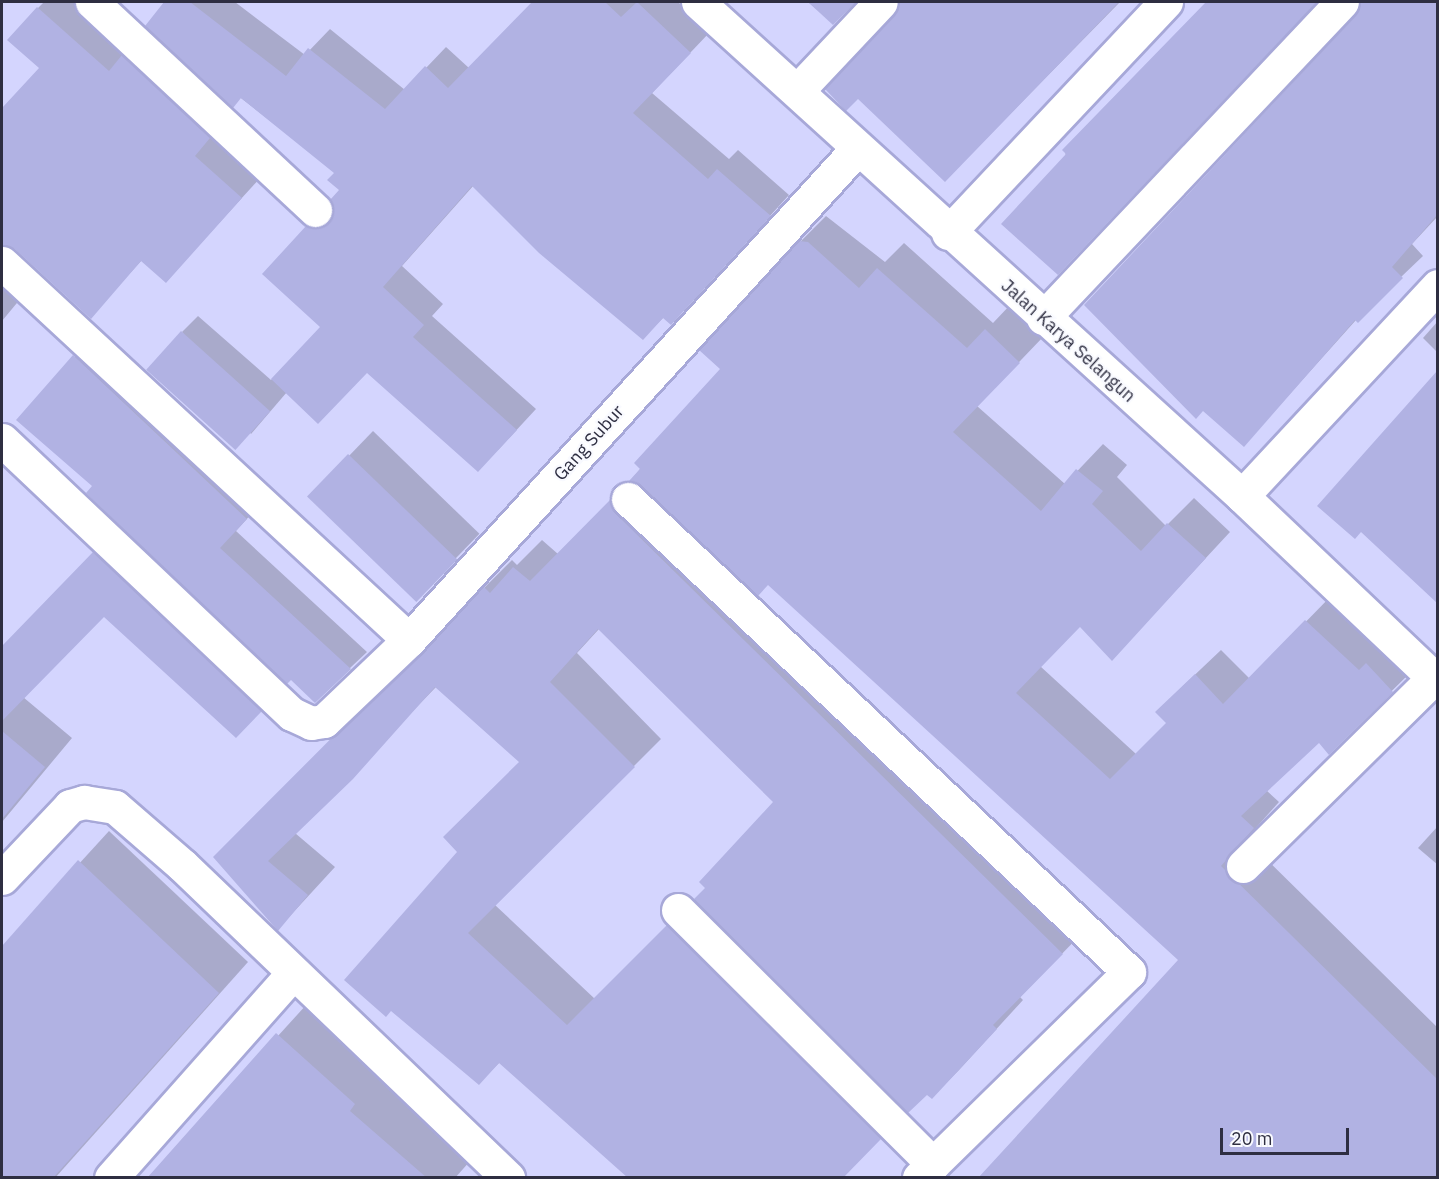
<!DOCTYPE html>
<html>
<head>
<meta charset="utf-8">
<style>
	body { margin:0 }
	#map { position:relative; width:1439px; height:1179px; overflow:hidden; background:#d4d5fe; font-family:"IBM Plex Sans",sans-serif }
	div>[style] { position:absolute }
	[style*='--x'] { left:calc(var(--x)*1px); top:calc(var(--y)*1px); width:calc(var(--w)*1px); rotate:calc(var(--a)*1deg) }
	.shadow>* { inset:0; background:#0003; transform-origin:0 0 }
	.building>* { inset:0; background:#b1b2e3; transform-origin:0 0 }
	.roads { filter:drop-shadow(2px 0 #a7a8d8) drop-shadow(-2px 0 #a7a8d8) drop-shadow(0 2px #a7a8d8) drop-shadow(0 -2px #a7a8d8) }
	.minor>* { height:33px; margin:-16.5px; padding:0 16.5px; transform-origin:16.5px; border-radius:16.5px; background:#fff }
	span { translate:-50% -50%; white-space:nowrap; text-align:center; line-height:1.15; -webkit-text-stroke:4.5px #f9faff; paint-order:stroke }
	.street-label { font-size:18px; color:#2e2e41 }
	.frame { position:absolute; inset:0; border:3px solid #2e2e41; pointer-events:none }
	.scale { position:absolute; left:1220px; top:1128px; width:129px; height:27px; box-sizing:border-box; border:3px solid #2e2e41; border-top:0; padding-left:8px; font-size:18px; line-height:21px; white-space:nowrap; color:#2e2e41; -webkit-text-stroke:4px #f9faff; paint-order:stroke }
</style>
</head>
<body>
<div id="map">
	<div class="shadow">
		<div style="clip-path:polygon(44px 2px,75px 2px,262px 176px,166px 281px,142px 260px,90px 317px,15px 248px,2px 245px,36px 280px,2px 321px,2px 110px,41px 68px,38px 8px)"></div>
		<div style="clip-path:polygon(166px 2px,235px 2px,305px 55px,330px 29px,405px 90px,446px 47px,469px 68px,534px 2px,678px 2px,710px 32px,652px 93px,729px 159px,738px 150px,789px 195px,691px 303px,664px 317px,643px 338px,474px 185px,402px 266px,443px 304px,432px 316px,536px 409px,498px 450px,367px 371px,287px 392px,251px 434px,182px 332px,198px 316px,271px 380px,322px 327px,307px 227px,331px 207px,341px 190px,336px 172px,147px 25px)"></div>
		<div style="clip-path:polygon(808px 2px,855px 2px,833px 23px)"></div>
		<div style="clip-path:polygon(900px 2px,1120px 2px,967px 158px,896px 15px)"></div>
		<div style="clip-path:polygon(1208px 2px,1316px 2px,1079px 252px,1065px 150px)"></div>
		<div style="clip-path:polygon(1361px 2px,1438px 2px,1438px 216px,1412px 244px,1423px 256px,1356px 320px,1244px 445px)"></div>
		<div style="clip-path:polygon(evenodd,826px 216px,885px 262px,904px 243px,993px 323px,1011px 304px,1044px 336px,977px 406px,1065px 484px,1103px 444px,1127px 465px,1117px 477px,1166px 526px,1194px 498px,1230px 532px,1112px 659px,1080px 625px,1040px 666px,1136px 754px,1168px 723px,1183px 686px,1221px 650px,1250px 679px,1332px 595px,1418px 665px,1329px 753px,1319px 741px,1266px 790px,1279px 802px,1246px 839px,1438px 1028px,1438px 1178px,979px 1178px,1180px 959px,768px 583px,732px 569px,1089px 926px,1020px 997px,1023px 1000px,959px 1070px,932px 1097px,927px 1092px,841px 1178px,500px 1062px,479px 1083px,459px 851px,521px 762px,437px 686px,295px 833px,335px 867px,278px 929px,215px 857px,512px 560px,517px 565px,542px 540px,558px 554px,631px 480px,722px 369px,800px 242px,826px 216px,599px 629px,775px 802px,707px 888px,595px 999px,495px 905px,661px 739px,577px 653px,599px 629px)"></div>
		<div style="clip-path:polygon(1438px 321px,1438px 353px,1423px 338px)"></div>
		<div style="clip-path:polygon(91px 339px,262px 502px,236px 531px,367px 652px,315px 701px,291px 678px,236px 736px,104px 615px,23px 697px,72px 738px,2px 822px,2px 648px,122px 525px,94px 486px,18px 420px)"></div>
		<div style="clip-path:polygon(1438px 373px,1438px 587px,1430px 595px,1361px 531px,1319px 506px)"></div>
		<div style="left:373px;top:431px;width:148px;height:92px;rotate:44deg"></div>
		<div style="clip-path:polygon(1438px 826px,1438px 865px,1418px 848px)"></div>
		<div style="clip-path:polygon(109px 831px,248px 962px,55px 1178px,2px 1178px,2px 948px)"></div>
		<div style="clip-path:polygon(307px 1004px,385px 1073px,379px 1079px,471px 1160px,455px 1178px,149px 1178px)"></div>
	</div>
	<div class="building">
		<div style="clip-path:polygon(164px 2px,190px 2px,286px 76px,308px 48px,385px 109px,425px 66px,448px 88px,532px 2px,605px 2px,621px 17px,637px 2px,691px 53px,633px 113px,708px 179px,717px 169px,771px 216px,671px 325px,663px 318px,643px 340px,539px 253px,472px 186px,383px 287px,424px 325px,413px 337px,517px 430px,478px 472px,367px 373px,318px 424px,271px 379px,320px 327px,262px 274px,306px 226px,320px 228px,329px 222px,330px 200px,339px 190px,327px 180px,334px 173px,241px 98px,233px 108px,145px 26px)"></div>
		<div style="clip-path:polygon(808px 2px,856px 2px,833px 25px)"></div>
		<div style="clip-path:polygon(899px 2px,1119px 2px,945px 182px,858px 99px,846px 111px,825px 89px,895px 15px)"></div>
		<div style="clip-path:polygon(1206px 2px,1317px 2px,1058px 275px,1001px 224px,1066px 154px,1062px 150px)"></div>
		<div style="clip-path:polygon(1360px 2px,1437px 2px,1437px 215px,1392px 267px,1403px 278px,1358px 323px,1355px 320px,1244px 447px,1203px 411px,1196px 419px,1084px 305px,1356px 15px)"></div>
		<div style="clip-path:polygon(37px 7px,109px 71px,122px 55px,210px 138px,195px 156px,242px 198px,166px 283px,141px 261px,91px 319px,15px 249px,2px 245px,2px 108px,39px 68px,7px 40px)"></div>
		<div style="clip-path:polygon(799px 241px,808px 242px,859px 288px,877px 268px,967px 348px,985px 329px,1020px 363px,953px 432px,1041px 511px,1076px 469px,1103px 491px,1092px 504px,1141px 551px,1167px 523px,1206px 558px,1112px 661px,1080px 627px,1016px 693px,1110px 779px,1166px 723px,1155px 712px,1195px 674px,1223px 704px,1305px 620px,1359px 670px,1366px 663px,1393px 692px,1329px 755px,1319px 743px,1241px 816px,1254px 828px,1221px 866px,1437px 1079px,1437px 1178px,978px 1178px,1178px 960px,768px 585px,758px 596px,641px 485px,629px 481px,640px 469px,634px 463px,720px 369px,699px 350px)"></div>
		<div style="left:181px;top:331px;width:120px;height:52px;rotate:42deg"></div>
		<div style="clip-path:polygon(73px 355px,247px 519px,220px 548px,351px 669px,315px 703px,291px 680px,287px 684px,119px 525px,86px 493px,92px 486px,16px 420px)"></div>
		<div style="clip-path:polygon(1437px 371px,1437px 603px,1361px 532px,1355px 539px,1317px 506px)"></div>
		<div style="left:348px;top:454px;width:152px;height:59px;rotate:44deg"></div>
		<div style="clip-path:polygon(610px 500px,615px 513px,1063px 954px,993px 1025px,997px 1029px,932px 1099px,927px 1095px,908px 1113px,694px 899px,705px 888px,699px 882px,773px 802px,598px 629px,550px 682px,635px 767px,468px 933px,567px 1025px,667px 925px,881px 1139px,843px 1178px,628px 1178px,499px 1063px,479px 1085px,391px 1011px,386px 1017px,344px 980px,457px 852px,443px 837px,519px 762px,435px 687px,353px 779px,268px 861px,308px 895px,278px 931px,213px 857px,483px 586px,490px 593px,513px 567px,530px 581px)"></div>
		<div style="clip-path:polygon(93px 552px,262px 711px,236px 738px,104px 617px,2px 721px,2px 646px)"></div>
		<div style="clip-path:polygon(2px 731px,45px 767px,2px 819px)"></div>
		<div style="clip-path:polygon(78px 860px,219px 993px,53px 1178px,2px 1178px,2px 946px)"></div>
		<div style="clip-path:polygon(276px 1033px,355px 1104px,350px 1111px,427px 1178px,147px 1178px)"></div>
	</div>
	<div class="roads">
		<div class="minor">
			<div style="--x:92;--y:2;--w:305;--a:43"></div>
			<div style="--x:698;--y:2;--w:735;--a:42.24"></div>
			<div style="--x:1242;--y:496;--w:270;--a:43.5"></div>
			<div style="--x:797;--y:91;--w:122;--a:-46.7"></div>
			<div style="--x:948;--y:233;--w:318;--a:-46.7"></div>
			<div style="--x:2;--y:263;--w:555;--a:42.81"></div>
			<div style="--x:1043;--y:318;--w:435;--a:-46.6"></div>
			<div style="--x:2;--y:440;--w:399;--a:43.4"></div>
			<div style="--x:292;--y:714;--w:21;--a:25"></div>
			<div style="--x:311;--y:723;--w:13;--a:-9"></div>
			<div style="--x:324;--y:721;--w:117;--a:-43.6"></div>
			<div style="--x:409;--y:640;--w:665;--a:-47.62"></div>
			<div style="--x:1242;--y:496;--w:287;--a:-47"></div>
			<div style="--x:628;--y:499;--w:689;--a:43.35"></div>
			<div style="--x:1129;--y:972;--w:294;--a:135.6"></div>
			<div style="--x:1243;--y:866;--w:274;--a:-44.6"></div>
			<div style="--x:2;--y:878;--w:99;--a:-46.6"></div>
			<div style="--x:70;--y:806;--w:15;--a:-16"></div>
			<div style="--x:84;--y:802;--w:31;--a:9"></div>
			<div style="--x:115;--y:807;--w:89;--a:40.9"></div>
			<div style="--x:182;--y:865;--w:452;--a:43.8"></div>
			<div style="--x:678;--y:910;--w:360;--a:44.9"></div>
			<div style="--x:111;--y:1178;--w:273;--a:-48.4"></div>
		</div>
	</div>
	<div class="street-label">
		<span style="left:1068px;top:341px;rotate:42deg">Jalan Karya Selangun</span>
		<span style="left:589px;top:443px;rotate:-48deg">Gang Subur</span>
	</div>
	<div class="frame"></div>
	<div class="scale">20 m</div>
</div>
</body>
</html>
